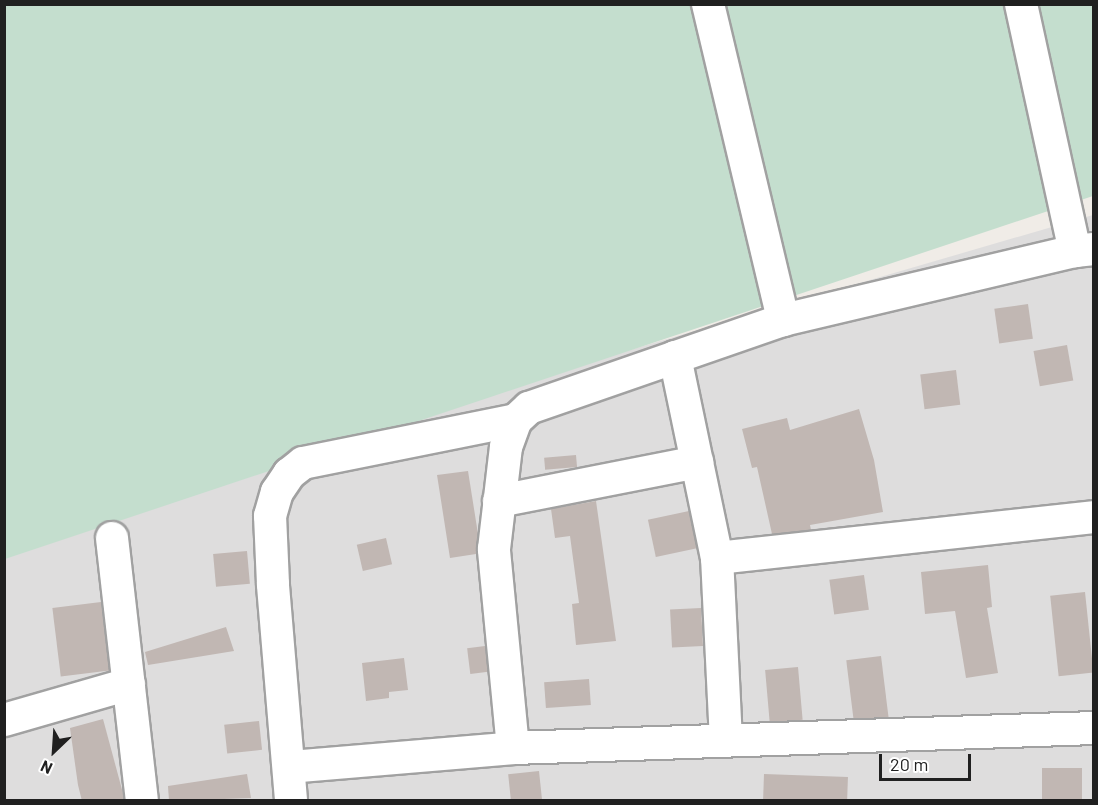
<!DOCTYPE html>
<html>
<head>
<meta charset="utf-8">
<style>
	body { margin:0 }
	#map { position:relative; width:1098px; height:805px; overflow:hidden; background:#f0ece7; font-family:Barlow,sans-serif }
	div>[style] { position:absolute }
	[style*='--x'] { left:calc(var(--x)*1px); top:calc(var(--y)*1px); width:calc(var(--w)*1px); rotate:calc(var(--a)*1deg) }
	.residential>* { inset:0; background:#dedddd }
	.wetland>* { inset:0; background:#c4dece }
	.building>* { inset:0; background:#c1b7b3; transform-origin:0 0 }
	.roads { filter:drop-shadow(2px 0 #a1a1a1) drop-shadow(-2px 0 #a1a1a1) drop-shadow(0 2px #a1a1a1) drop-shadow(0 -2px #a1a1a1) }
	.minor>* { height:32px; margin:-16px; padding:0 16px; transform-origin:16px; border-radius:16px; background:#fff }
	span { translate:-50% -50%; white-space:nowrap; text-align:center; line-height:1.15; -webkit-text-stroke:4.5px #fff; paint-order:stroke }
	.frame { position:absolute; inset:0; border:6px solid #202020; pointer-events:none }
	.north { position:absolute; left:24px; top:721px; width:60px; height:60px; -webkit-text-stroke:4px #fff; paint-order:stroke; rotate:205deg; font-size:16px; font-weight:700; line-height:24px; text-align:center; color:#202020 }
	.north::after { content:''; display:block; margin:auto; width:21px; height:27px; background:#202020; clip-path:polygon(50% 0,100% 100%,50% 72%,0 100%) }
	.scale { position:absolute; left:879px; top:754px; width:92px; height:27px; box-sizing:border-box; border:3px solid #202020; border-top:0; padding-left:8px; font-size:18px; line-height:21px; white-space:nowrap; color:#202020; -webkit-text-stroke:4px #fff; paint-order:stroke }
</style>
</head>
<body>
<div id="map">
	<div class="residential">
		<div style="clip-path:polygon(1093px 215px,1093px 800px,5px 800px,5px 554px,235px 465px)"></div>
	</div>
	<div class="wetland">
		<div style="clip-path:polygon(4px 5px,1093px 5px,1093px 196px,5px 559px)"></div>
	</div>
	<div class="building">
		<div style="left:1028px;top:304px;width:35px;height:34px;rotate:82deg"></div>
		<div style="left:1067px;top:345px;width:36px;height:34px;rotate:80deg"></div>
		<div style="left:956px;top:370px;width:35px;height:36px;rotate:83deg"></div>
		<div style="clip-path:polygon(859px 409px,874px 460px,883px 512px,810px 525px,811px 530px,772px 534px,757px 467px,752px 468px,742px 429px,787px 418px,790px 430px)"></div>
		<div style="left:576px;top:455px;width:12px;height:32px;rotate:85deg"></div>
		<div style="clip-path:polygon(468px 471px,478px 534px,476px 554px,450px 558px,437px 475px)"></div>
		<div style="clip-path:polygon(596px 501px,616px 641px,576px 645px,572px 604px,579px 603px,570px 536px,555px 538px,551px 509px)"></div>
		<div style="left:689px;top:511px;width:38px;height:42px;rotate:78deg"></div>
		<div style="left:386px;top:538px;width:27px;height:30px;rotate:77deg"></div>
		<div style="left:247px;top:551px;width:33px;height:34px;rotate:85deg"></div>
		<div style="clip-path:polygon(988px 565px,992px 607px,987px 608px,998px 673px,966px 678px,955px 611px,925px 614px,921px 572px)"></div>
		<div style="left:864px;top:575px;width:35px;height:35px;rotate:82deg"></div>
		<div style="left:1085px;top:592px;width:81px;height:35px;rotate:84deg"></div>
		<div style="left:101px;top:602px;width:69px;height:49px;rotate:83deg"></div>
		<div style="left:701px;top:608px;width:38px;height:31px;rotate:87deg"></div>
		<div style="clip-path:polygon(226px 627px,234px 651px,148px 665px,145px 652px)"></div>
		<div style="left:485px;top:646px;width:26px;height:18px;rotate:83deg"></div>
		<div style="left:881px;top:656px;width:62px;height:35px;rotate:83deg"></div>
		<div style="clip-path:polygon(404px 658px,408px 690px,389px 692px,389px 698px,366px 701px,362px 663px)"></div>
		<div style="left:798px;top:667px;width:53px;height:33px;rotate:85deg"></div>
		<div style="left:589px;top:679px;width:26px;height:45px;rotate:86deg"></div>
		<div style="clip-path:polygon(103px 719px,124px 797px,124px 801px,82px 801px,78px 785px,70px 728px)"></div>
		<div style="left:259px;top:721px;width:29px;height:35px;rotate:84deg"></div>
		<div style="left:1082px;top:768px;width:33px;height:40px;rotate:90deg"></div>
		<div style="left:539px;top:771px;width:30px;height:31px;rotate:84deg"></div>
		<div style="clip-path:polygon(247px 774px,251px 798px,169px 801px,168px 786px)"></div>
		<div style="left:764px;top:774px;width:84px;height:27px;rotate:2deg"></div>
	</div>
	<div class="roads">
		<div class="minor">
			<div style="--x:708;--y:4;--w:325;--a:76.6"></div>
			<div style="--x:1021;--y:4;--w:253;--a:77.7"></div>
			<div style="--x:675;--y:357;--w:205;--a:78.2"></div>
			<div style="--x:499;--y:501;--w:202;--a:-11.1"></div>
			<div style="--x:112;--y:538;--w:264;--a:83.5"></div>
			<div style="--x:4;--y:720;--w:130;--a:-16.1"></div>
			<div style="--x:726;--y:741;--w:183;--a:-92.8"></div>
			<div style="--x:717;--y:558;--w:379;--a:-6.2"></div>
			<div style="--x:513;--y:748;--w:200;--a:-95.5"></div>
			<div style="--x:494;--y:549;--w:103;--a:-83.3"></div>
			<div style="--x:506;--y:447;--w:29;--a:-70"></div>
			<div style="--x:516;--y:420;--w:18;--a:-43"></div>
			<div style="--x:529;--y:408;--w:269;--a:-19.1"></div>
			<div style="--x:783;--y:320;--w:300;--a:-13.3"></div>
			<div style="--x:1075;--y:251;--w:19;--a:-6"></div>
			<div style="--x:289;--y:767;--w:225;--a:-4.8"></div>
			<div style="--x:513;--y:748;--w:581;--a:-1.97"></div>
			<div style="--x:291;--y:800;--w:217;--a:-94.8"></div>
			<div style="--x:273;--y:584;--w:68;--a:-92.5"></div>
			<div style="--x:270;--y:516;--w:25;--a:-74"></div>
			<div style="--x:277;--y:492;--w:22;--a:-56"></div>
			<div style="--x:289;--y:474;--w:18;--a:-38"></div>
			<div style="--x:303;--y:463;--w:217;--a:-11.4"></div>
		</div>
	</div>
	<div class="frame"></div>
	<div class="north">N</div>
	<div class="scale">20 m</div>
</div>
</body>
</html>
